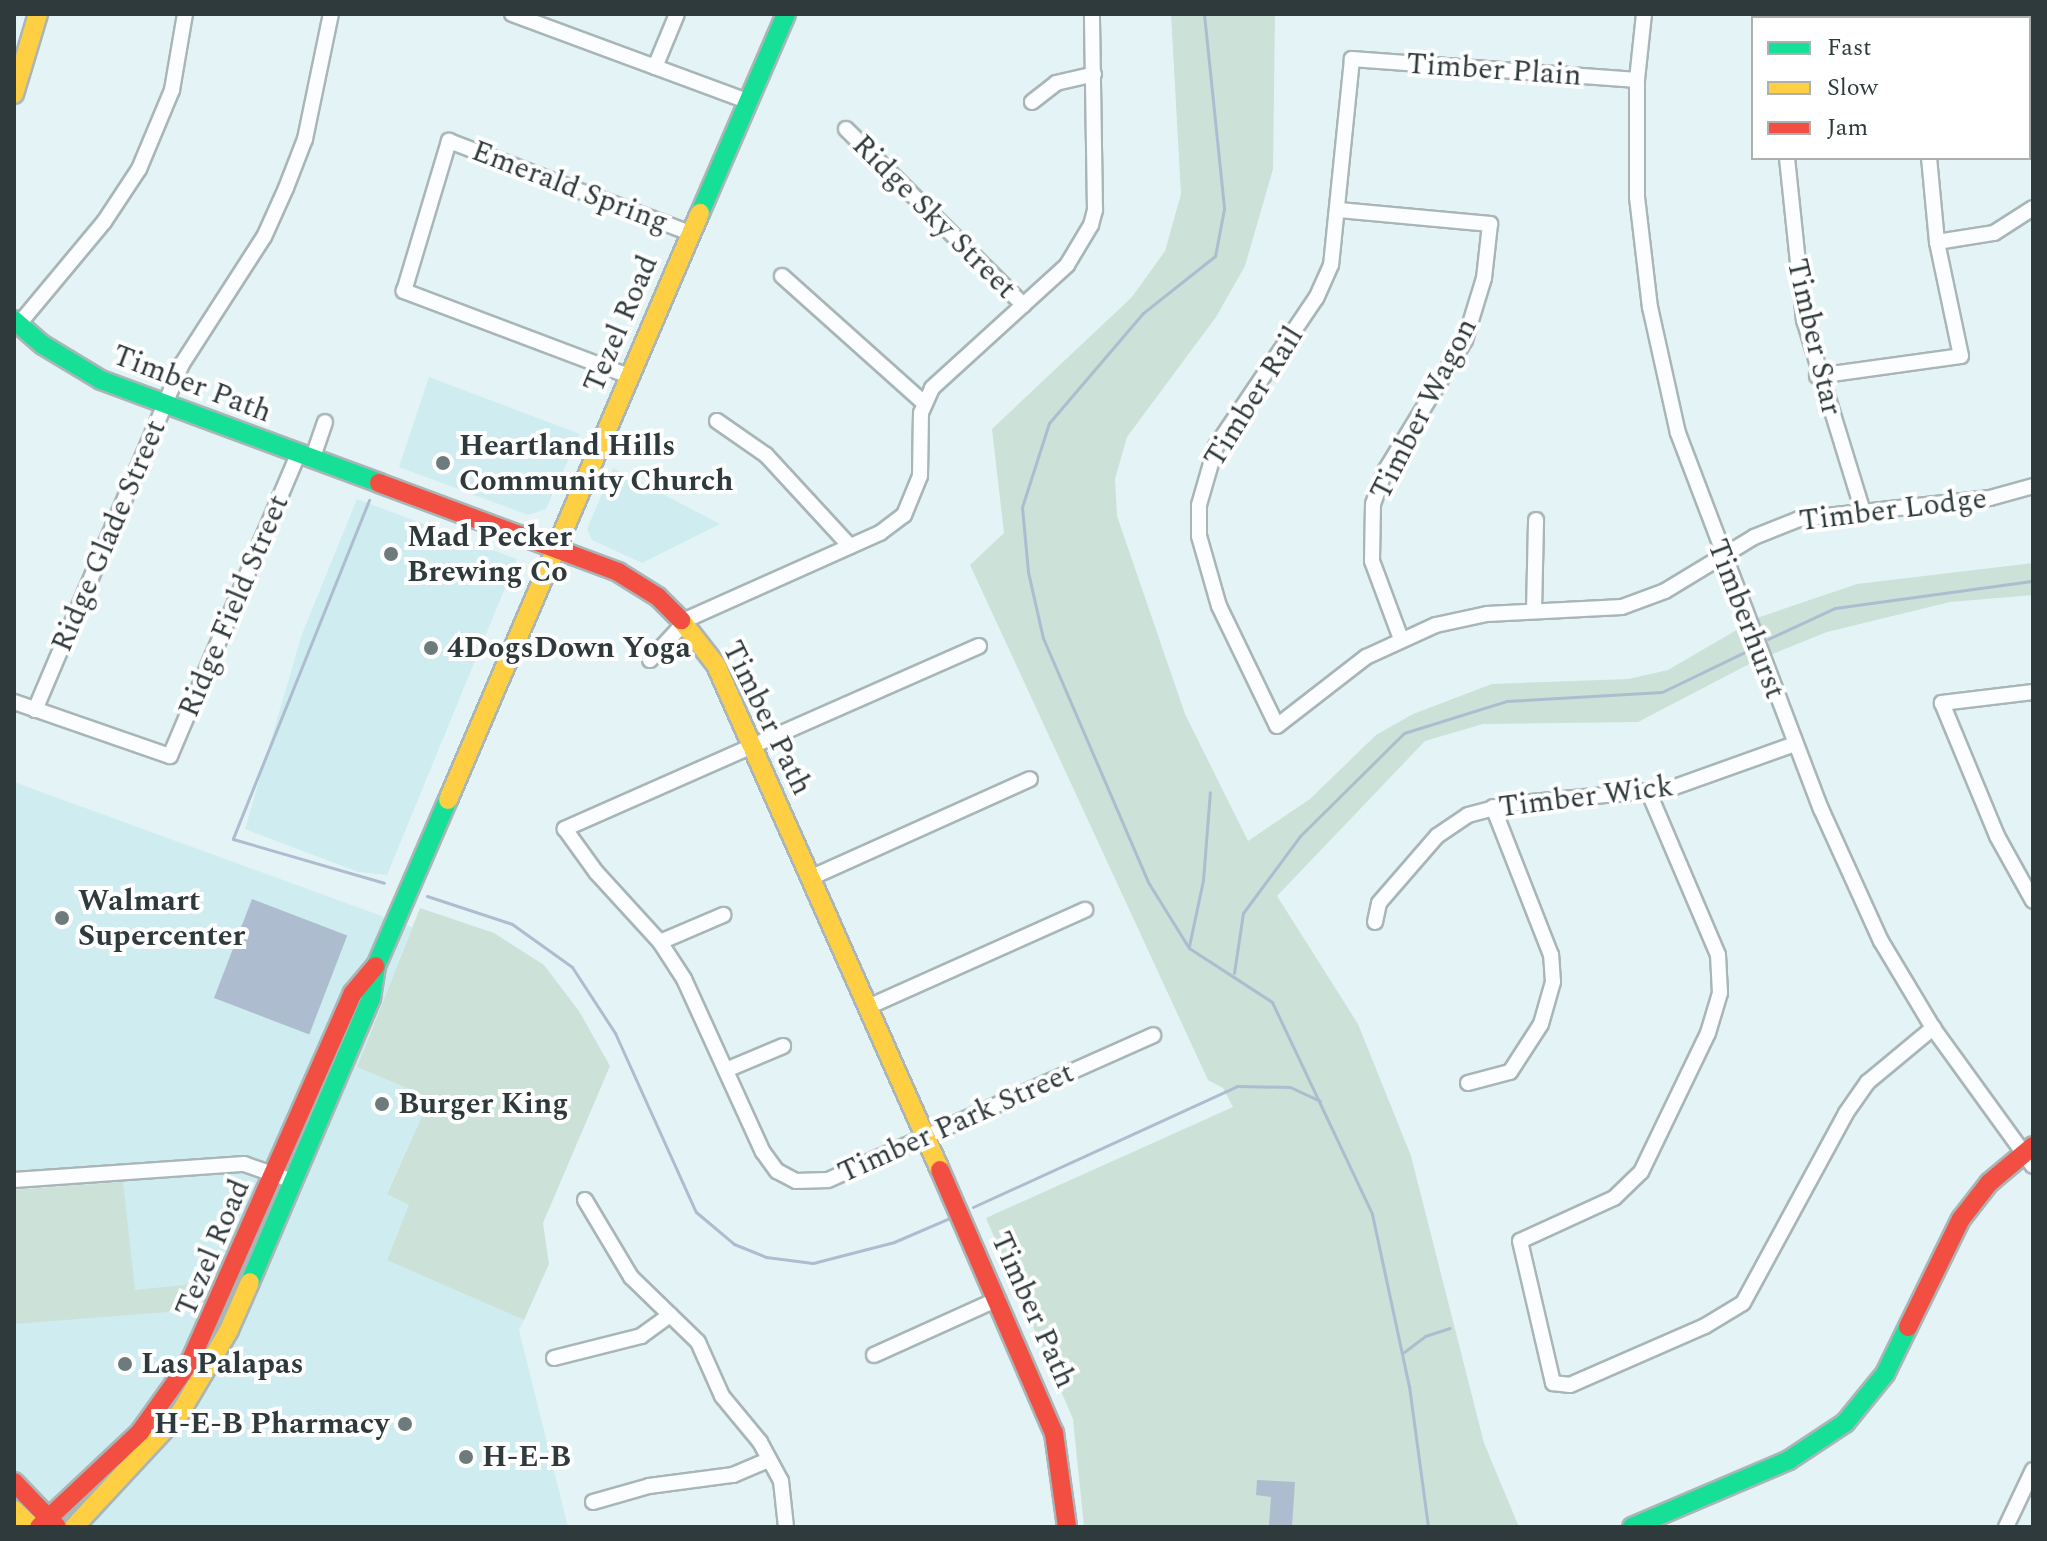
<!DOCTYPE html>
<html>
<head>
<meta charset="utf-8">
<style>
	body { margin:0 }
	#map { position:relative; width:2047px; height:1541px; overflow:hidden; background:#e4f4f6; font-family:Spectral,serif }
	div>[style] { position:absolute }
	[style*='--x'] { left:calc(var(--x)*1px); top:calc(var(--y)*1px); width:calc(var(--w)*1px); rotate:calc(var(--a)*1deg) }
	.built>* { inset:0; background:#cfecf0 }
	.green>* { inset:0; background:#cce1d7 }
	.water>* { inset:0; background:#aebcd0; transform-origin:0 0 }
	.stream>* { height:3px; margin:-1.5px; padding:0 1.5px; transform-origin:1.5px; border-radius:1.5px; background:#aebcd0 }
	.roads { filter:drop-shadow(2px 0 #a9b5b7) drop-shadow(-2px 0 #a9b5b7) drop-shadow(0 2px #a9b5b7) drop-shadow(0 -2px #a9b5b7) }
	.street>* { height:14px; margin:-7px; padding:0 7px; transform-origin:7px; border-radius:7px; background:#fbfdfe }
	.fast>* { height:18px; margin:-9px; padding:0 9px; transform-origin:9px; border-radius:9px; background:#16e098 }
	.slow>* { height:18px; margin:-9px; padding:0 9px; transform-origin:9px; border-radius:9px; background:#ffcf43 }
	.jam>* { height:18px; margin:-9px; padding:0 9px; transform-origin:9px; border-radius:9px; background:#f24e42 }
	.dots>* { width:22px; height:22px; translate:-50% -50%; box-sizing:border-box; border:4px solid #fff; border-radius:50% }
	span { translate:-50% -50%; white-space:nowrap; text-align:center; line-height:1.15; -webkit-text-stroke:8px #fff; paint-order:stroke }
	.street-label { font-size:30px; color:#2f3a3c }
	.poi-label { font-size:30px; color:#2f3a3c; font-weight:700 }
	.left { translate:0 -50%; text-align:left }
	.right { translate:-100% -50%; text-align:right }
	.frame { position:absolute; inset:0; border:16px solid #2f3a3c; pointer-events:none }
	.legend { position:absolute; left:1751px; top:16px; width:280px; height:144px; box-sizing:border-box; background:#fff; border:2px solid #acb0b1; margin:0; padding:10px 14px; list-style:none; font-size:24px; color:#2f3a3c }
	.legend li { display:flex; align-items:center; gap:16px; height:40px }
	.legend b { width:40px; border:2px solid #acb0b1 }
</style>
</head>
<body>
<div id="map">
	<div class="built">
		<div style="clip-path:polygon(429px 377px,580px 434px,546px 509px,528px 515px,399px 467px)"></div>
		<div style="clip-path:polygon(613px 468px,720px 524px,642px 563px,592px 540px,587px 529px)"></div>
		<div style="clip-path:polygon(357px 499px,517px 559px,387px 875px,358px 872px,245px 829px,302px 634px)"></div>
		<div style="clip-path:polygon(14px 782px,412px 927px,357px 1067px,430px 1098px,387px 1193px,410px 1205px,387px 1259px,524px 1320px,519px 1330px,568px 1527px,14px 1527px)"></div>
	</div>
	<div class="green">
		<div style="clip-path:polygon(1171px 14px,1275px 14px,1273px 169px,1245px 266px,1216px 317px,1127px 437px,1115px 479px,1117px 516px,1185px 714px,1248px 841px,1310px 799px,1376px 735px,1413px 714px,1492px 684px,1628px 679px,1668px 670px,1757px 618px,1857px 584px,2033px 563px,2033px 595px,1950px 602px,1827px 632px,1753px 662px,1638px 722px,1483px 724px,1425px 741px,1277px 896px,1358px 1024px,1411px 1156px,1484px 1443px,1519px 1527px,1084px 1527px,1073px 1419px,986px 1218px,1233px 1107px,1223px 1088px,1208px 1080px,970px 565px,1004px 533px,992px 429px,1132px 297px,1165px 251px,1181px 194px)"></div>
		<div style="clip-path:polygon(420px 908px,494px 933px,544px 965px,579px 1011px,610px 1066px,543px 1223px,549px 1264px,524px 1320px,387px 1260px,409px 1205px,387px 1194px,430px 1098px,357px 1067px)"></div>
		<div style="clip-path:polygon(123px 1182px,135px 1290px,213px 1282px,217px 1287px,206px 1309px,14px 1324px,14px 1190px)"></div>
	</div>
	<div class="water">
		<div style="left:252px;top:899px;width:102px;height:106px;rotate:21deg"></div>
		<div style="clip-path:polygon(1257px 1480px,1295px 1482px,1292px 1526px,1269px 1525px,1271px 1497px,1256px 1495px)"></div>
	</div>
	<div class="stream">
		<div style="--x:1204;--y:14;--w:196;--a:84.1"></div>
		<div style="--x:1224;--y:209;--w:48;--a:100.8"></div>
		<div style="--x:1215;--y:256;--w:92;--a:141.6"></div>
		<div style="--x:1143;--y:313;--w:145;--a:130.5"></div>
		<div style="--x:1049;--y:423;--w:88;--a:107.8"></div>
		<div style="--x:1022;--y:507;--w:65;--a:84.7"></div>
		<div style="--x:1028;--y:572;--w:68;--a:77.2"></div>
		<div style="--x:1043;--y:638;--w:266;--a:66.7"></div>
		<div style="--x:1148;--y:882;--w:78;--a:58.2"></div>
		<div style="--x:1189;--y:948;--w:99;--a:33"></div>
		<div style="--x:1272;--y:1002;--w:234;--a:64.7"></div>
		<div style="--x:1372;--y:1214;--w:176;--a:77.9"></div>
		<div style="--x:1409;--y:1386;--w:142;--a:82.3"></div>
		<div style="--x:369;--y:500;--w:365;--a:111.9"></div>
		<div style="--x:233;--y:839;--w:157;--a:16.2"></div>
		<div style="--x:1768;--y:639;--w:74;--a:-24.8"></div>
		<div style="--x:1835;--y:608;--w:200;--a:-7.8"></div>
		<div style="--x:427;--y:896;--w:89;--a:18.2"></div>
		<div style="--x:512;--y:924;--w:74;--a:35.6"></div>
		<div style="--x:572;--y:967;--w:79;--a:56.9"></div>
		<div style="--x:615;--y:1033;--w:196;--a:65.7"></div>
		<div style="--x:696;--y:1212;--w:50;--a:40.1"></div>
		<div style="--x:734;--y:1244;--w:35;--a:22"></div>
		<div style="--x:766;--y:1257;--w:47;--a:7.3"></div>
		<div style="--x:813;--y:1263;--w:84;--a:-14.5"></div>
		<div style="--x:894;--y:1242;--w:61;--a:-23.2"></div>
		<div style="--x:1189;--y:946;--w:67;--a:-78"></div>
		<div style="--x:1203;--y:880;--w:88;--a:-85.5"></div>
		<div style="--x:1234;--y:973;--w:61;--a:-81.5"></div>
		<div style="--x:1243;--y:913;--w:96;--a:-53.5"></div>
		<div style="--x:1300;--y:836;--w:146;--a:-44.7"></div>
		<div style="--x:1404;--y:733;--w:108;--a:-17.3"></div>
		<div style="--x:1507;--y:701;--w:155;--a:-3.3"></div>
		<div style="--x:1662;--y:692;--w:94;--a:-25.8"></div>
		<div style="--x:973;--y:1207;--w:290;--a:-24.6"></div>
		<div style="--x:1237;--y:1086;--w:53;--a:1.1"></div>
		<div style="--x:1290;--y:1087;--w:33;--a:25"></div>
		<div style="--x:1404;--y:1352;--w:26;--a:-37"></div>
		<div style="--x:1425;--y:1336;--w:26;--a:-18"></div>
	</div>
	<div class="roads">
		<div class="street">
			<div style="--x:512;--y:14;--w:251;--a:20.3"></div>
			<div style="--x:1644;--y:14;--w:66;--a:96.1"></div>
			<div style="--x:1637;--y:80;--w:117;--a:90"></div>
			<div style="--x:1637;--y:197;--w:111;--a:83.3"></div>
			<div style="--x:1650;--y:307;--w:129;--a:77.5"></div>
			<div style="--x:1678;--y:433;--w:402;--a:69.2"></div>
			<div style="--x:1821;--y:809;--w:145;--a:65.6"></div>
			<div style="--x:1881;--y:941;--w:101;--a:59.1"></div>
			<div style="--x:1933;--y:1028;--w:170;--a:54.1"></div>
			<div style="--x:1795;--y:18;--w:4;--a:-90"></div>
			<div style="--x:1938;--y:18;--w:4;--a:-90"></div>
			<div style="--x:655;--y:67;--w:57;--a:-67.5"></div>
			<div style="--x:1637;--y:80;--w:286;--a:-175.8"></div>
			<div style="--x:1352;--y:59;--w:207;--a:95.8"></div>
			<div style="--x:1331;--y:265;--w:36;--a:114"></div>
			<div style="--x:1316;--y:298;--w:179;--a:124"></div>
			<div style="--x:1216;--y:446;--w:61;--a:106.1"></div>
			<div style="--x:1199;--y:505;--w:31;--a:90"></div>
			<div style="--x:1199;--y:536;--w:73;--a:74.1"></div>
			<div style="--x:1219;--y:606;--w:133;--a:64.2"></div>
			<div style="--x:1277;--y:726;--w:113;--a:-37.8"></div>
			<div style="--x:1366;--y:657;--w:77;--a:-24.6"></div>
			<div style="--x:1436;--y:625;--w:52;--a:-12.2"></div>
			<div style="--x:1487;--y:614;--w:135;--a:-3"></div>
			<div style="--x:1622;--y:607;--w:46;--a:-20.4"></div>
			<div style="--x:1665;--y:591;--w:104;--a:-31.2"></div>
			<div style="--x:1754;--y:537;--w:48;--a:-21.8"></div>
			<div style="--x:1799;--y:519;--w:192;--a:-6.3"></div>
			<div style="--x:1990;--y:498;--w:45;--a:-15.6"></div>
			<div style="--x:1032;--y:102;--w:31;--a:-38"></div>
			<div style="--x:1056;--y:83;--w:39;--a:-13"></div>
			<div style="--x:846;--y:129;--w:250;--a:44.8"></div>
			<div style="--x:1787;--y:158;--w:163;--a:84"></div>
			<div style="--x:1804;--y:320;--w:201;--a:72.9"></div>
			<div style="--x:1339;--y:210;--w:152;--a:5.3"></div>
			<div style="--x:1490;--y:224;--w:54;--a:96.3"></div>
			<div style="--x:1484;--y:278;--w:65;--a:107"></div>
			<div style="--x:1465;--y:340;--w:153;--a:121.4"></div>
			<div style="--x:1385;--y:471;--w:35;--a:110"></div>
			<div style="--x:1373;--y:504;--w:57;--a:91"></div>
			<div style="--x:1372;--y:561;--w:83;--a:69.6"></div>
			<div style="--x:1937;--y:242;--w:58;--a:-9"></div>
			<div style="--x:1994;--y:233;--w:46;--a:-32.7"></div>
			<div style="--x:782;--y:276;--w:191;--a:41.8"></div>
			<div style="--x:19;--y:324;--w:133;--a:-50.2"></div>
			<div style="--x:104;--y:222;--w:64;--a:-56.6"></div>
			<div style="--x:139;--y:169;--w:86;--a:-67.3"></div>
			<div style="--x:172;--y:90;--w:77;--a:-80.3"></div>
			<div style="--x:629;--y:376;--w:241;--a:-159.3"></div>
			<div style="--x:404;--y:291;--w:157;--a:-73.3"></div>
			<div style="--x:449;--y:141;--w:258;--a:20.9"></div>
			<div style="--x:1817;--y:376;--w:145;--a:-7.9"></div>
			<div style="--x:1961;--y:356;--w:116;--a:-101.9"></div>
			<div style="--x:1937;--y:242;--w:84;--a:-95.4"></div>
			<div style="--x:717;--y:421;--w:60;--a:34.8"></div>
			<div style="--x:766;--y:455;--w:124;--a:47.3"></div>
			<div style="--x:312;--y:460;--w:40;--a:-71.1"></div>
			<div style="--x:1534;--y:611;--w:91;--a:-88.7"></div>
			<div style="--x:683;--y:621;--w:216;--a:-24.1"></div>
			<div style="--x:880;--y:533;--w:30;--a:-37"></div>
			<div style="--x:904;--y:515;--w:42;--a:-67.7"></div>
			<div style="--x:920;--y:476;--w:63;--a:-89.1"></div>
			<div style="--x:921;--y:413;--w:27;--a:-66"></div>
			<div style="--x:932;--y:388;--w:183;--a:-42.3"></div>
			<div style="--x:1067;--y:265;--w:47;--a:-59"></div>
			<div style="--x:1091;--y:225;--w:16;--a:-75"></div>
			<div style="--x:1095;--y:210;--w:196;--a:-90.9"></div>
			<div style="--x:979;--y:646;--w:453;--a:156.2"></div>
			<div style="--x:565;--y:829;--w:53;--a:54.2"></div>
			<div style="--x:596;--y:872;--w:95;--a:47.6"></div>
			<div style="--x:660;--y:942;--w:44;--a:57"></div>
			<div style="--x:684;--y:979;--w:190;--a:65.5"></div>
			<div style="--x:763;--y:1152;--w:24;--a:54"></div>
			<div style="--x:777;--y:1171;--w:21;--a:28"></div>
			<div style="--x:796;--y:1181;--w:32;--a:-2"></div>
			<div style="--x:828;--y:1180;--w:356;--a:-24"></div>
			<div style="--x:650;--y:660;--w:50;--a:-47.4"></div>
			<div style="--x:2033;--y:692;--w:92;--a:173.1"></div>
			<div style="--x:1942;--y:703;--w:144;--a:67.5"></div>
			<div style="--x:1997;--y:836;--w:74;--a:61"></div>
			<div style="--x:14;--y:702;--w:165;--a:19.1"></div>
			<div style="--x:170;--y:756;--w:327;--a:-67"></div>
			<div style="--x:35;--y:710;--w:376;--a:-67"></div>
			<div style="--x:182;--y:364;--w:151;--a:-57.2"></div>
			<div style="--x:264;--y:237;--w:54;--a:-65.8"></div>
			<div style="--x:286;--y:188;--w:53;--a:-68.8"></div>
			<div style="--x:305;--y:139;--w:128;--a:-78.3"></div>
			<div style="--x:1649;--y:793;--w:176;--a:66.9"></div>
			<div style="--x:1718;--y:955;--w:38;--a:87"></div>
			<div style="--x:1720;--y:993;--w:42;--a:106.7"></div>
			<div style="--x:1708;--y:1033;--w:154;--a:115.7"></div>
			<div style="--x:1641;--y:1172;--w:37;--a:136"></div>
			<div style="--x:1614;--y:1198;--w:103;--a:155.4"></div>
			<div style="--x:1520;--y:1241;--w:146;--a:76.9"></div>
			<div style="--x:1553;--y:1383;--w:17;--a:7"></div>
			<div style="--x:1570;--y:1385;--w:147;--a:-23.6"></div>
			<div style="--x:1705;--y:1326;--w:44;--a:-31.2"></div>
			<div style="--x:1743;--y:1303;--w:216;--a:-61.5"></div>
			<div style="--x:1846;--y:1113;--w:38;--a:-55"></div>
			<div style="--x:1868;--y:1082;--w:85;--a:-39.7"></div>
			<div style="--x:810;--y:878;--w:241;--a:-24.2"></div>
			<div style="--x:1375;--y:922;--w:19;--a:-78"></div>
			<div style="--x:1379;--y:903;--w:89;--a:-49.1"></div>
			<div style="--x:1437;--y:836;--w:37;--a:-34"></div>
			<div style="--x:1468;--y:815;--w:43;--a:-14.7"></div>
			<div style="--x:1510;--y:804;--w:160;--a:-5.4"></div>
			<div style="--x:1669;--y:789;--w:134;--a:-19.7"></div>
			<div style="--x:660;--y:942;--w:69;--a:-23.2"></div>
			<div style="--x:868;--y:1007;--w:238;--a:-24.1"></div>
			<div style="--x:726;--y:1070;--w:62;--a:-22.8"></div>
			<div style="--x:1468;--y:1083;--w:43;--a:-14.7"></div>
			<div style="--x:1510;--y:1072;--w:57;--a:-57.1"></div>
			<div style="--x:1541;--y:1024;--w:44;--a:-74.1"></div>
			<div style="--x:1553;--y:982;--w:27;--a:-94"></div>
			<div style="--x:1551;--y:955;--w:159;--a:-111.4"></div>
			<div style="--x:14;--y:1180;--w:231;--a:-4"></div>
			<div style="--x:244;--y:1164;--w:52;--a:19.1"></div>
			<div style="--x:585;--y:1200;--w:90;--a:59.1"></div>
			<div style="--x:631;--y:1277;--w:93;--a:44.1"></div>
			<div style="--x:698;--y:1342;--w:59;--a:66"></div>
			<div style="--x:722;--y:1396;--w:60;--a:50.4"></div>
			<div style="--x:760;--y:1442;--w:44;--a:61.7"></div>
			<div style="--x:781;--y:1481;--w:46;--a:83.8"></div>
			<div style="--x:874;--y:1355;--w:136;--a:-24.3"></div>
			<div style="--x:554;--y:1358;--w:90;--a:-14.2"></div>
			<div style="--x:641;--y:1336;--w:36;--a:-36"></div>
			<div style="--x:593;--y:1502;--w:58;--a:-15.9"></div>
			<div style="--x:649;--y:1486;--w:85;--a:-7.5"></div>
			<div style="--x:733;--y:1475;--w:39;--a:-23"></div>
			<div style="--x:2006;--y:1527;--w:63;--a:-64.7"></div>
		</div>
		<div class="fast">
			<div style="--x:700;--y:213;--w:217;--a:-66.6"></div>
			<div style="--x:14;--y:320;--w:38;--a:41"></div>
			<div style="--x:43;--y:345;--w:68;--a:31.1"></div>
			<div style="--x:101;--y:380;--w:296;--a:20.3"></div>
			<div style="--x:250;--y:1282;--w:309;--a:-66.9"></div>
			<div style="--x:371;--y:998;--w:32;--a:-81"></div>
			<div style="--x:376;--y:966;--w:181;--a:-66.6"></div>
			<div style="--x:1632;--y:1527;--w:171;--a:-23.1"></div>
			<div style="--x:1789;--y:1460;--w:67;--a:-33.5"></div>
			<div style="--x:1845;--y:1423;--w:63;--a:-50.8"></div>
			<div style="--x:1885;--y:1374;--w:52;--a:-63.9"></div>
		</div>
		<div class="slow">
			<div style="--x:14;--y:94;--w:84;--a:-73.3"></div>
			<div style="--x:681;--y:620;--w:57;--a:52.1"></div>
			<div style="--x:716;--y:665;--w:552;--a:66.08"></div>
			<div style="--x:448;--y:800;--w:639;--a:-66.77"></div>
			<div style="--x:14;--y:1510;--w:25;--a:43"></div>
			<div style="--x:74;--y:1527;--w:156;--a:-47.1"></div>
			<div style="--x:180;--y:1413;--w:96;--a:-59.4"></div>
			<div style="--x:229;--y:1330;--w:52;--a:-66.4"></div>
		</div>
		<div class="jam">
			<div style="--x:379;--y:483;--w:255;--a:20.4"></div>
			<div style="--x:618;--y:572;--w:47;--a:32"></div>
			<div style="--x:658;--y:597;--w:33;--a:45"></div>
			<div style="--x:940;--y:1170;--w:287;--a:66.6"></div>
			<div style="--x:1054;--y:1433;--w:95;--a:82.1"></div>
			<div style="--x:1908;--y:1327;--w:120;--a:-63.9"></div>
			<div style="--x:1961;--y:1219;--w:46;--a:-52.1"></div>
			<div style="--x:1989;--y:1183;--w:57;--a:-40.1"></div>
			<div style="--x:14;--y:1482;--w:62;--a:46.3"></div>
			<div style="--x:39;--y:1527;--w:139;--a:-43.2"></div>
			<div style="--x:140;--y:1432;--w:86;--a:-54.5"></div>
			<div style="--x:190;--y:1362;--w:403;--a:-66.2"></div>
			<div style="--x:353;--y:993;--w:35;--a:-50"></div>
		</div>
	</div>
	<div class="dots">
		<div style="left:443px;top:463px;background:#6e7b7d"></div>
		<div style="left:391px;top:554px;background:#6e7b7d"></div>
		<div style="left:431px;top:648px;background:#6e7b7d"></div>
		<div style="left:62px;top:918px;background:#6e7b7d"></div>
		<div style="left:382px;top:1104px;background:#6e7b7d"></div>
		<div style="left:125px;top:1364px;background:#6e7b7d"></div>
		<div style="left:405px;top:1424px;background:#6e7b7d"></div>
		<div style="left:466px;top:1457px;background:#6e7b7d"></div>
	</div>
	<div class="street-label">
		<span style="left:1494px;top:70px;rotate:4deg">Timber Plain</span>
		<span style="left:570px;top:187px;rotate:21deg">Emerald Spring</span>
		<span style="left:934px;top:217px;rotate:45deg">Ridge Sky Street</span>
		<span style="left:621px;top:324px;rotate:-67deg">Tezel Road</span>
		<span style="left:1814px;top:337px;rotate:77deg">Timber Star</span>
		<span style="left:192px;top:384px;rotate:21deg">Timber Path</span>
		<span style="left:1254px;top:397px;rotate:-58deg">Timber Rail</span>
		<span style="left:1424px;top:409px;rotate:-63deg">Timber Wagon</span>
		<span style="left:1893px;top:510px;rotate:-7deg">Timber Lodge</span>
		<span style="left:109px;top:536px;rotate:-67deg">Ridge Glade Street</span>
		<span style="left:234px;top:606px;rotate:-67deg">Ridge Field Street</span>
		<span style="left:1746px;top:619px;rotate:69deg">Timberhurst</span>
		<span style="left:767px;top:718px;rotate:64deg">Timber Path</span>
		<span style="left:1586px;top:797px;rotate:-7deg">Timber Wick</span>
		<span style="left:956px;top:1123px;rotate:-24deg">Timber Park Street</span>
		<span style="left:213px;top:1248px;rotate:-67deg">Tezel Road</span>
		<span style="left:1033px;top:1310px;rotate:66deg">Timber Path</span>
	</div>
	<div class="poi-label">
		<span class="left" style="left:459px;top:463px">Heartland Hills<br>Community Church</span>
		<span class="left" style="left:407px;top:554px">Mad Pecker<br>Brewing Co</span>
		<span class="left" style="left:447px;top:648px">4DogsDown Yoga</span>
		<span class="left" style="left:78px;top:918px">Walmart<br>Supercenter</span>
		<span class="left" style="left:398px;top:1104px">Burger King</span>
		<span class="left" style="left:141px;top:1364px">Las Palapas</span>
		<span class="right" style="left:389px;top:1424px">H-E-B Pharmacy</span>
		<span class="left" style="left:482px;top:1457px">H-E-B</span>
	</div>
	<div class="frame"></div>
	<ul class="legend">
	<li><b style="height:10px;background:#16e098"></b>Fast</li>
	<li><b style="height:10px;background:#ffcf43"></b>Slow</li>
	<li><b style="height:10px;background:#f24e42"></b>Jam</li>
	</ul>
</div>
</body>
</html>
